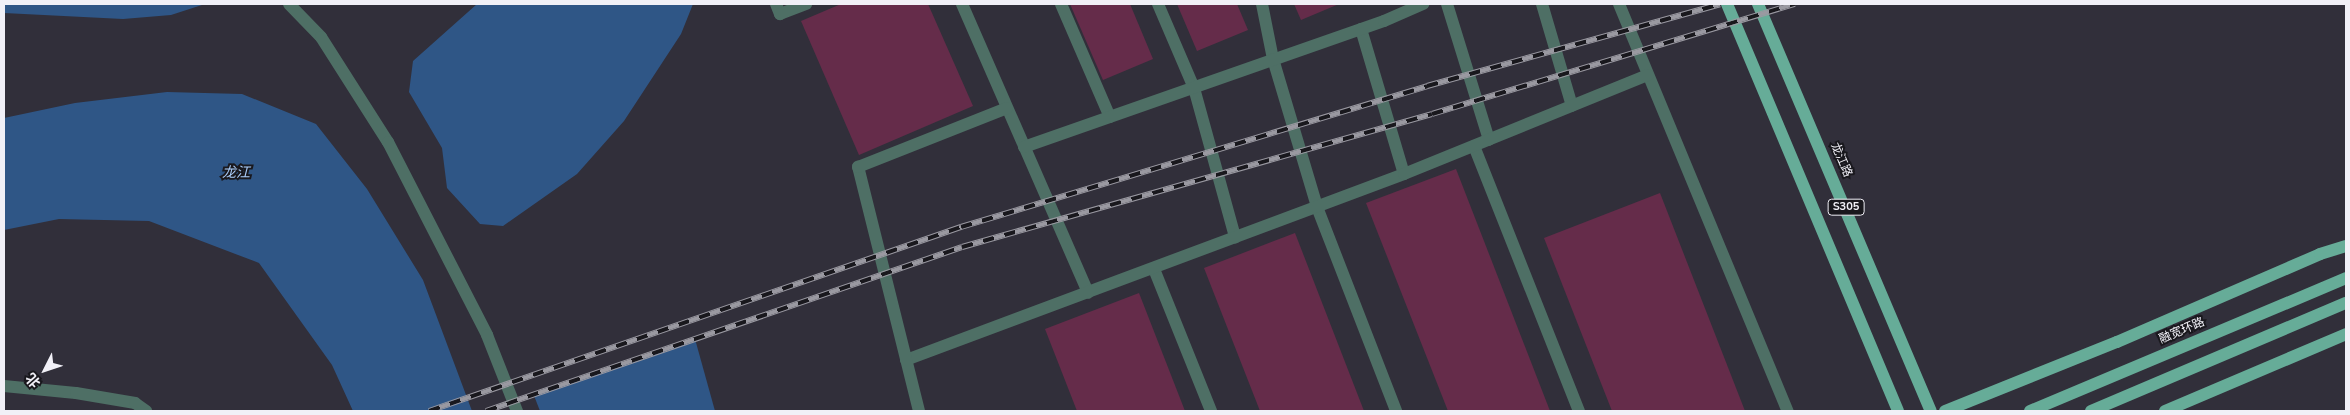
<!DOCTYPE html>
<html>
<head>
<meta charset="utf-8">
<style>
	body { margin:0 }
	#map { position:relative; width:2350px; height:415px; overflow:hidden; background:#312f3a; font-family:"Nunito Sans","Noto Sans SC",sans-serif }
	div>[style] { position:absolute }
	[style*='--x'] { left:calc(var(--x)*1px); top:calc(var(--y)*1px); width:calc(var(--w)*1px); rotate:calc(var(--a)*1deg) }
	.water>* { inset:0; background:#2f5686 }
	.building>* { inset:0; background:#652c4a }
	.street>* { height:12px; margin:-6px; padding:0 6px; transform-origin:6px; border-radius:6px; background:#4e6f65 }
	.primary>* { height:12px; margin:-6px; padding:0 6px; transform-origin:6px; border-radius:6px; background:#66ac98 }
	.rail>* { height:5.5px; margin-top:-2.75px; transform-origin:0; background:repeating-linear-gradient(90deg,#19181d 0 11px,#9a99a1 0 22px); box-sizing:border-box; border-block:1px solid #9a99a1 }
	span { translate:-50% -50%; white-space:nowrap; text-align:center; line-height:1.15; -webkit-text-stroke:4px #19181d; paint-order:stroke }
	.shield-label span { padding:1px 4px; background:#19181d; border:1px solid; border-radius:4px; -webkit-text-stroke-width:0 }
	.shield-label { font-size:11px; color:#f1f0f7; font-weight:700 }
	.street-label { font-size:12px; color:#f1f0f7 }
	.water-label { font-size:14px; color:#abcdfa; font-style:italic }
	.frame { position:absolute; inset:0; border:5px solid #f1f0f7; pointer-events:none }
	.north { position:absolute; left:20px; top:345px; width:50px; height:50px; -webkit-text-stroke:4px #19181d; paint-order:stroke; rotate:229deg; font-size:14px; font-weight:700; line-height:20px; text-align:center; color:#f1f0f7 }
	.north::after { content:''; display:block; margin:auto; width:18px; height:22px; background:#f1f0f7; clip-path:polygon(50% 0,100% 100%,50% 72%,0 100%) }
</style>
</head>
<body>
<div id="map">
	<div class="water">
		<div style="clip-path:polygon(4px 4px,205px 4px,171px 15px,123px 19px,4px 13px)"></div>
		<div style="clip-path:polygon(477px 4px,693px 4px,681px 34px,624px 121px,577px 174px,503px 226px,480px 224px,447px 188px,442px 148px,409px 92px,413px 61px)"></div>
		<div style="clip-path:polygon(167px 92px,242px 94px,316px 124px,367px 189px,423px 280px,472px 411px,353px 411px,332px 365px,259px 263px,149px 221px,59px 219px,4px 230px,4px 118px,75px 103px)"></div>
		<div style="clip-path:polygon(695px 339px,715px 411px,540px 411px,533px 393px)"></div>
	</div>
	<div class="building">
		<div style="clip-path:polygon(841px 4px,928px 4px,973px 106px,859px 155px,801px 21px)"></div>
		<div style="clip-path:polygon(1070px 4px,1130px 4px,1153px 59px,1103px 80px)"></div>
		<div style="clip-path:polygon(1177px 4px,1237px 4px,1248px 30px,1197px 51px)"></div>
		<div style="clip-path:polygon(1294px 4px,1339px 4px,1301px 20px)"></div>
		<div style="clip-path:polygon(1456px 169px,1550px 411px,1448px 411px,1366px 203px)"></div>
		<div style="clip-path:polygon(1660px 193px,1745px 411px,1612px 411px,1544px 238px)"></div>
		<div style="clip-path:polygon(1295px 233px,1364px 411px,1260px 411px,1204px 268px)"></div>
		<div style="clip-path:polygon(1139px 293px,1185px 411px,1077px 411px,1045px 329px)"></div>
	</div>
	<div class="street">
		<div style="--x:289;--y:4;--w:46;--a:45.9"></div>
		<div style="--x:321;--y:37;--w:125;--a:57.5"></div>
		<div style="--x:388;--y:142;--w:217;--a:62.8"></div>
		<div style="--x:487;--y:335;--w:82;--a:68.5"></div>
		<div style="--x:776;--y:4;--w:11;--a:68"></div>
		<div style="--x:780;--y:14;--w:28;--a:-21"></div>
		<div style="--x:962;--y:4;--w:315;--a:66.4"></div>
		<div style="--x:1061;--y:4;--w:123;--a:66.6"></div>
		<div style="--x:1158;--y:4;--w:91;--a:66.8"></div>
		<div style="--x:1194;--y:88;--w:155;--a:74.6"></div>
		<div style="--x:1262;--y:4;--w:56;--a:78.7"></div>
		<div style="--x:1273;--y:59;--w:154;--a:73.4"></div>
		<div style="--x:1317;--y:207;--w:219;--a:68.8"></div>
		<div style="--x:1447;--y:4;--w:142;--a:72.8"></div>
		<div style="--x:1542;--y:4;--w:106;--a:73.6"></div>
		<div style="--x:1619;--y:4;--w:441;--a:67.5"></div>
		<div style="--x:1361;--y:29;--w:151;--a:73.5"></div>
		<div style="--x:1474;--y:146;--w:285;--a:68.4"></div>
		<div style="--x:1024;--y:147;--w:381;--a:-19.3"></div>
		<div style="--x:1384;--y:21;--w:43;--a:-23.6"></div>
		<div style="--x:1154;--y:269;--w:153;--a:68.1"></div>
		<div style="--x:906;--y:360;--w:532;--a:-20.48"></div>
		<div style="--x:1404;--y:174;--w:263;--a:-22.1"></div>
		<div style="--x:4;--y:386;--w:72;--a:5.6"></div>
		<div style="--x:76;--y:393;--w:60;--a:9.6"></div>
		<div style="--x:135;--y:403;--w:14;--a:36"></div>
		<div style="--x:919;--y:411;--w:252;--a:-104"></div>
		<div style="--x:858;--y:167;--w:160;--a:-21.6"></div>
	</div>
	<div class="primary">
		<div style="--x:1727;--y:4;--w:441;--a:67.2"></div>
		<div style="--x:1758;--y:4;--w:442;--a:67"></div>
		<div style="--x:1945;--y:411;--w:185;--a:-21.9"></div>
		<div style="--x:2117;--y:342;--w:221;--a:-23.4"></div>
		<div style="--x:2320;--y:254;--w:27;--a:-17"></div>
		<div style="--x:2030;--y:411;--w:343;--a:-22.8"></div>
		<div style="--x:2091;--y:411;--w:277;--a:-23"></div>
		<div style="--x:2165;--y:411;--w:197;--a:-23"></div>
	</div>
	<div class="rail">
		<div style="--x:429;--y:411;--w:563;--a:-19.08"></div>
		<div style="--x:961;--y:227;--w:487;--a:-16.8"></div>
		<div style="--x:1427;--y:86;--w:304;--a:-15.6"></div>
		<div style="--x:486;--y:411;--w:503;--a:-19.01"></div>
		<div style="--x:962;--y:247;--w:488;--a:-15.8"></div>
		<div style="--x:1432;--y:114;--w:379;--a:-16.9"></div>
	</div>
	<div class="shield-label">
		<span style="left:1846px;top:207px">S305</span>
	</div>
	<div class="street-label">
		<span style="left:1841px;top:160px;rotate:67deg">龙江路</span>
		<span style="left:2182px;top:331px;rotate:-23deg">融宽环路</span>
	</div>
	<div class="water-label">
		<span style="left:236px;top:173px">龙江</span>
	</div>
	<div class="frame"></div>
	<div class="north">北</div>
</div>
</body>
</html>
